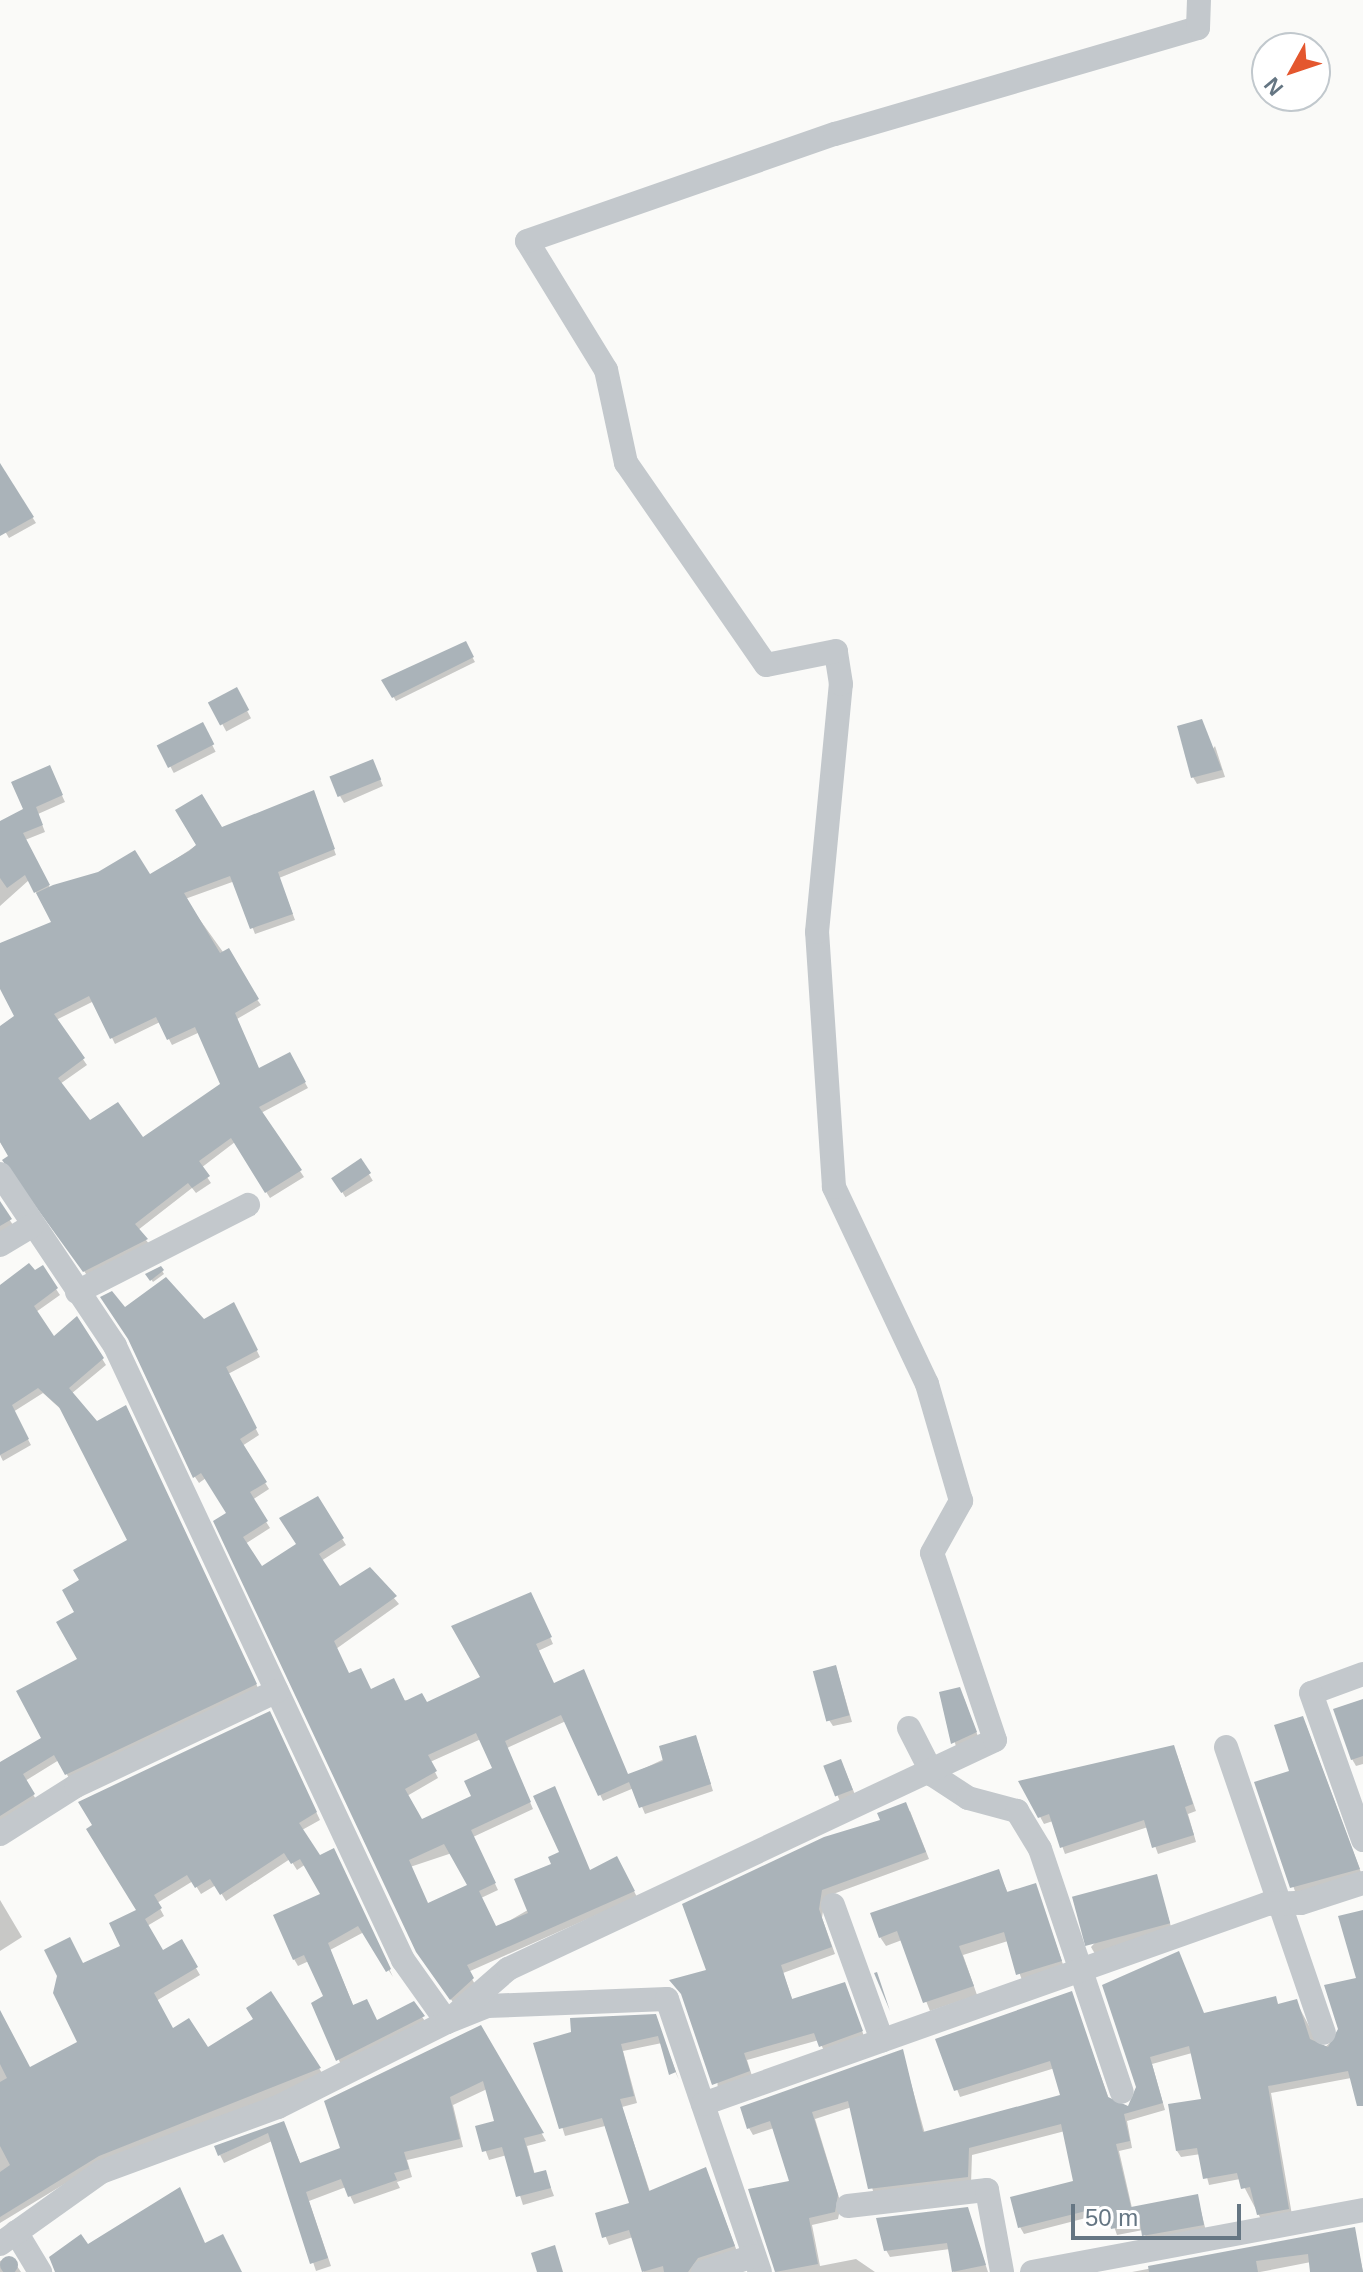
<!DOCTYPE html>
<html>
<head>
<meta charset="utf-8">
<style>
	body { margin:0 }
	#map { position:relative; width:1363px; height:2272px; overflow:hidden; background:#fafaf8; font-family:Arial,sans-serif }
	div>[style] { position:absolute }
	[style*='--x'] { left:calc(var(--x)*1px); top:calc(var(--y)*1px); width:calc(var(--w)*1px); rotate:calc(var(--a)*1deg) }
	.shadow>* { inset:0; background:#0003; transform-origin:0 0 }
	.building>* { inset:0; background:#aab3b9; transform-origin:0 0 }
	.round { border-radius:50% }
	.minor>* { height:24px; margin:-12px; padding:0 12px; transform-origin:12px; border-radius:12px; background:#c3c8cc }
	span { translate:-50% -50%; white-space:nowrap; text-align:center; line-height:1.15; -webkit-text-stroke:8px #fff; paint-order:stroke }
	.north { position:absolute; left:1251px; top:32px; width:80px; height:80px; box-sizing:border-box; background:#fff; border:2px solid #c1c8cd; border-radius:50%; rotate:230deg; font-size:22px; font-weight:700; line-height:32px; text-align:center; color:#657683 }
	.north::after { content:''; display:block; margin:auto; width:28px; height:36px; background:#e4572e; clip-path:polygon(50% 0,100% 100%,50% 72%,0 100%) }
	.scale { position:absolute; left:1071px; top:2204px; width:170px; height:36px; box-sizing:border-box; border:4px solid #657683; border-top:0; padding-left:10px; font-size:24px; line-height:28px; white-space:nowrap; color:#657683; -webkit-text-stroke:6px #fff; paint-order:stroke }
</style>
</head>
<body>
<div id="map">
	<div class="shadow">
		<div style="clip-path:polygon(0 466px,36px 523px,9px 538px,0 523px)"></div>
		<div style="clip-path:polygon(465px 644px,475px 662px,396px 701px,384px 681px)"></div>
		<div style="left:236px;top:690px;width:32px;height:28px;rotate:62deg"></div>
		<div style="left:202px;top:725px;width:30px;height:47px;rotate:63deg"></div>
		<div style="clip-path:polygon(1215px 746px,1225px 777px,1197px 784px,1193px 777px)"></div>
		<div style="clip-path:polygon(376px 769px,383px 786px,344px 803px,340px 796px)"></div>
		<div style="clip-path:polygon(evenodd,52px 774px,65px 802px,38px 814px,45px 832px,25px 840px,50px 888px,149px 877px,221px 829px,316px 798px,336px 855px,279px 878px,295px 920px,255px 934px,235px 881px,185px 899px,261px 1005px,237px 1019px,259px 1070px,289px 1054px,308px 1088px,261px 1113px,304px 1177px,270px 1198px,235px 1142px,201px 1168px,211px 1183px,196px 1193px,192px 1188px,138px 1230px,150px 1245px,88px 1277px,0 1142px,0 1029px,17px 1017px,0 984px,0 945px,54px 924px,29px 880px,0 906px,0 824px,26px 810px,52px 774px,94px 1001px,115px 1044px,160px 1022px,172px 1045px,200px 1032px,223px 1085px,143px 1140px,90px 1122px,60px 1084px,87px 1065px,56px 1020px,94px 1001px)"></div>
		<div style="left:361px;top:1161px;width:23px;height:32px;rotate:59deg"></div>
		<div style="clip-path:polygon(0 1205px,13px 1225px,0 1233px)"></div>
		<div style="clip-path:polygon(42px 1268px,60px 1295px,36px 1312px,54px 1339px,77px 1319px,106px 1365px,71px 1394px,97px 1423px,129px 1413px,259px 1690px,70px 1780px,59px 1760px,25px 1781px,37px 1801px,0 1824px,0 1765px,44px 1738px,80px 1660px,82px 1581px,130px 1541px,65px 1413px,43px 1393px,13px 1412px,31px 1445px,3px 1461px,0 1455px,0 1288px)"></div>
		<div style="clip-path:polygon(161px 1269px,164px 1274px,153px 1282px,148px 1275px)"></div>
		<div style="clip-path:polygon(evenodd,125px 1310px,203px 1321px,237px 1311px,260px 1357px,228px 1374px,259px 1435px,242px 1446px,269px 1489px,252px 1500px,270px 1528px,245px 1544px,261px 1568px,298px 1545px,317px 1499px,346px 1545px,321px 1561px,339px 1589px,370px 1570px,399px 1604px,336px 1649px,349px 1676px,370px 1692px,426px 1705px,483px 1678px,534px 1600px,553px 1644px,538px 1651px,554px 1685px,628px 1776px,698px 1743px,713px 1791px,645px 1814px,634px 1788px,603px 1801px,566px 1721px,507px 1748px,533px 1809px,473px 1837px,498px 1890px,481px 1898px,495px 1929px,617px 1858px,637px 1897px,468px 1972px,476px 1986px,455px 2005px,422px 1959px,229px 1513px,206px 1478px,199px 1483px,195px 1477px,132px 1342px,125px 1310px,481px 1739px,495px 1769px,474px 1797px,422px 1821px,407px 1796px,438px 1778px,430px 1762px,481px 1739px,125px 1310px,452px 1853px,470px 1886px,428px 1906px,410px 1867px,452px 1853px)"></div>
		<div style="clip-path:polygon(836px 1667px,852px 1722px,833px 1726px,829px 1720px)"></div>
		<div style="clip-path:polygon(941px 1694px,963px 1696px,979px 1739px,957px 1750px)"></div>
		<div style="clip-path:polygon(1363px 1701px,1363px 1764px,1356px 1766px,1352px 1759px)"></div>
		<div style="clip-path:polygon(273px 1721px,320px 1820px,302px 1830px,320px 1858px,337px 1857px,393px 1977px,364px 1932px,330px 1950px,354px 2007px,377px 2023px,413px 2004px,427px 2024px,342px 2067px,314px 2004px,325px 1997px,309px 1961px,298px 1966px,294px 1959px,323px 1895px,306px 1864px,297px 1870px,290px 1859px,226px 1901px,216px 1885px,201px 1894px,193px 1881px,157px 1903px,164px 1916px,147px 1926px,163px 1953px,181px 1942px,200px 1975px,156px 2001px,173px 2031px,207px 2050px,255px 2019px,271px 1994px,324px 2076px,71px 2180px,0 2223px,0 2018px,29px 2069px,80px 2042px,83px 1966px,123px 1947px,139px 1911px)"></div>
		<div style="clip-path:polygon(1306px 1725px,1362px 1875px,1296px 1894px,1256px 1783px,1292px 1772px)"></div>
		<div style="clip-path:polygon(1177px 1755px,1196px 1811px,1188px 1814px,1196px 1842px,1158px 1854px,1148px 1827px,1065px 1854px,1053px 1821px,1044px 1824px,1021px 1782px)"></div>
		<div style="clip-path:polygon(826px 1767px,844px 1768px,856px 1797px,841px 1804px)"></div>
		<div style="clip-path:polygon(910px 1811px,929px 1859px,825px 1897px,822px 1918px,835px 1954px,783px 1973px,793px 2001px,848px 1992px,865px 2039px,825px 2053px,819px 2040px,747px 2060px,753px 2079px,718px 2091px,709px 1971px)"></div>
		<div style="clip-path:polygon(998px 1871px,1008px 1893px,1035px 1885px,1065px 1970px,1023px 1983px,1008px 1941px,963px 1955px,977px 1995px,930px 2011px,902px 1940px,886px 1946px,880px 1937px)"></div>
		<div style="clip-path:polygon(1156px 1876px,1172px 1930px,1095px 1954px,1091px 1947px)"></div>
		<div style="clip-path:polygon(0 1900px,22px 1937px,0 1951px)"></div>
		<div style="clip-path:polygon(1104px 1986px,1204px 2015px,1300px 2009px,1322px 2050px,1363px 2012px,1363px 2091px,1351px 2078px,1271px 2093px,1292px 2215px,1262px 2221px,1240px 2179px,1209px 2185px,1201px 2154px,1181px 2157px,1177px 2151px,1204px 2100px,1192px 2053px,1152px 2064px,1165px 2110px,1127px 2121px,1132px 2148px,1119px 2151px,1132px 2208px,1197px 2196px,1206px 2231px,1148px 2242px,1143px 2230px,1117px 2235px,1109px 2212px,1024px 2234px,1020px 2227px,1076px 2182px,1065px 2131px,972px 2155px,971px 2184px,874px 2195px,852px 2107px,815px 2119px,841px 2204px,838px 2219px,812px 2225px,820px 2266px,856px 2259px,875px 2272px,776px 2272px,750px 2190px,792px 2183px,774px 2128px,753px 2135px,749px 2128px,902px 2051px,925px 2134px,1063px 2096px,1055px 2068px,960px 2097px,938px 2040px,1071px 1994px,1109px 2099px,1128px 2108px,1138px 2087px)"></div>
		<div style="clip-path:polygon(655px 2016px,679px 2080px,662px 2043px,623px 2051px,637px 2103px,622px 2107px,650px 2192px,709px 2177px,738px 2254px,695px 2272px,644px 2272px,633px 2237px,609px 2245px,597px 2215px,632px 2204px,605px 2126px,565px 2136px,536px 2044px)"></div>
		<div style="clip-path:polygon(480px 2027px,546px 2141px,527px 2146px,535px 2175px,545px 2172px,554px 2196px,523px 2205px,507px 2155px,489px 2160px,477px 2127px,497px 2122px,487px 2089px,453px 2105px,463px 2147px,407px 2160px,412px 2177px,397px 2182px,400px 2188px,354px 2204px,346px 2187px,309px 2201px,331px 2266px,316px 2271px,272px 2141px,224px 2163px,220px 2155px,283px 2123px,301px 2165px,342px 2149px)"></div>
		<div style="clip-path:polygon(967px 2209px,988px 2272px,954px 2272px,950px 2249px,890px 2257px,886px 2250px)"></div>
		<div style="clip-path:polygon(1354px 2229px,1363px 2272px,1314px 2272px,1311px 2262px,1260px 2272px,1132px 2272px)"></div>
		<div style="clip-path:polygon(11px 2257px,21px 2272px,0 2272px,0 2261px)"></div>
	</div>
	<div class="building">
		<div style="clip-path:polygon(0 463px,34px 517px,0 536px)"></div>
		<div style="clip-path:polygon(466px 641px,474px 657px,392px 698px,381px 680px)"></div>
		<div style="left:237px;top:687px;width:26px;height:33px;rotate:62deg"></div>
		<div style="clip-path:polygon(1202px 719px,1222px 770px,1191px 778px,1177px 726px)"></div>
		<div style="left:203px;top:722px;width:25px;height:52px;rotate:63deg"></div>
		<div style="left:373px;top:759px;width:22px;height:47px;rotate:68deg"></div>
		<div style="clip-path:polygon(50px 765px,63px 795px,36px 807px,43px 825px,23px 833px,50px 885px,34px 893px,25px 875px,7px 888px,0 878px,0 821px,23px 809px,11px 782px)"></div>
		<div style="clip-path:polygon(evenodd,314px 790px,335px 849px,278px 872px,293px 914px,250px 929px,230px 876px,184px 893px,220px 953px,229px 948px,259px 999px,235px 1013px,259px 1068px,290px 1052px,306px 1082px,259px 1107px,302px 1170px,265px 1193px,231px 1138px,199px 1161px,210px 1176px,192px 1188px,188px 1183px,135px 1224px,148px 1239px,83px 1272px,2px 1160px,8px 1156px,0 1142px,0 1026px,14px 1016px,0 989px,0 943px,51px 922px,36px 893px,53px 885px,98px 872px,135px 850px,150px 874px,189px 851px,196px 845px,175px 810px,202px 794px,222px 827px,314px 790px,89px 996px,110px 1039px,156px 1017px,167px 1040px,195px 1027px,220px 1084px,143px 1137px,118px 1102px,90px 1120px,58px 1078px,85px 1058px,54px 1014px,89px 996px)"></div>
		<div style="left:361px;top:1158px;width:18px;height:36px;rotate:56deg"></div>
		<div style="clip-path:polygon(0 1201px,12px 1219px,0 1226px)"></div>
		<div style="clip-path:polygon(29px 1263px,35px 1270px,43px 1265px,58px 1288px,34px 1306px,54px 1336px,77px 1316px,104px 1358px,69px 1388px,97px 1421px,126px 1405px,257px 1684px,65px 1775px,54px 1755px,23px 1774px,35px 1794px,0 1816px,0 1762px,41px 1738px,16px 1691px,77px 1659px,56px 1622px,74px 1612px,62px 1590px,79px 1580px,73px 1570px,127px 1540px,59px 1407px,38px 1388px,12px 1405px,29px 1439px,0 1455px,0 1285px)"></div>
		<div style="clip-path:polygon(161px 1266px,164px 1270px,150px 1281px,145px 1274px)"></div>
		<div style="clip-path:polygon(evenodd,166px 1277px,204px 1319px,234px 1302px,258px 1350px,226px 1367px,257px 1428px,240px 1439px,267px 1482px,250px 1492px,268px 1521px,243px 1537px,262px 1566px,296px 1544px,279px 1518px,318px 1496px,344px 1538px,319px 1554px,340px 1586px,370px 1567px,397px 1596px,334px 1641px,349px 1673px,361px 1668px,371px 1689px,394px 1678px,405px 1701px,422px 1693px,427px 1702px,480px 1677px,451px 1626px,531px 1592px,552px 1637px,536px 1644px,554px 1683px,584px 1669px,628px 1774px,663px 1761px,659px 1746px,696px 1735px,711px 1784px,639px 1808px,629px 1782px,598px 1796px,561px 1715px,505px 1741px,531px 1802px,471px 1830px,496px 1883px,479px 1891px,496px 1926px,528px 1913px,514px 1879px,551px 1864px,548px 1857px,559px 1852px,533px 1796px,555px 1786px,590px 1870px,617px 1856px,635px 1891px,467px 1965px,474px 1978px,450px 2000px,416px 1952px,213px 1521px,226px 1513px,201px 1473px,193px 1478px,128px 1339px,100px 1297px,112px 1291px,125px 1307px,166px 1277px,476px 1733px,492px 1768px,464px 1781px,471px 1796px,422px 1819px,405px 1789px,437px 1771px,428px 1755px,476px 1733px,166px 1277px,444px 1844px,467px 1885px,428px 1903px,409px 1860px,444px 1844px)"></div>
		<div style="left:836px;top:1665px;width:52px;height:24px;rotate:75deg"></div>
		<div style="clip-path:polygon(960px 1687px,977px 1732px,951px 1744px,939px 1692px)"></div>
		<div style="clip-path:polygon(1363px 1699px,1363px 1756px,1351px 1760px,1333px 1709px)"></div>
		<div style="clip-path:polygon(270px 1711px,317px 1812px,299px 1823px,320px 1855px,334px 1848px,391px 1969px,386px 1972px,358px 1926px,328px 1943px,353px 2005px,367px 1999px,377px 2020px,414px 2001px,425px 2016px,336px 2061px,311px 2003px,323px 1996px,304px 1955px,293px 1960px,273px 1915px,320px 1894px,300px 1859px,291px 1864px,284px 1853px,220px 1895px,210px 1879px,195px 1888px,187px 1875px,154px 1895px,162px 1908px,145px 1919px,163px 1950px,182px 1939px,198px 1967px,154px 1993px,173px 2028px,189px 2018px,208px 2047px,253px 2019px,246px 2008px,271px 1991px,321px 2068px,99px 2156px,0 2217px,0 2172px,10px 2165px,0 2146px,0 2082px,7px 2078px,0 2064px,0 2010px,30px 2067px,77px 2042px,53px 1993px,57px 1976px,44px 1950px,70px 1937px,83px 1963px,120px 1946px,109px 1923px,136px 1910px,86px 1829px,92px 1825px,78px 1802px)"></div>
		<div style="clip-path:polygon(1303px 1716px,1360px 1869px,1290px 1888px,1254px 1782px,1289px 1771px,1274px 1725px)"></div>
		<div style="clip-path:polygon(1174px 1745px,1193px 1804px,1185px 1807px,1194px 1835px,1152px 1848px,1144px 1820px,1060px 1848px,1049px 1814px,1038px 1818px,1018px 1781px)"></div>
		<div style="left:841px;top:1759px;width:33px;height:19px;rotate:69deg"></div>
		<div style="clip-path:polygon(906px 1802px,926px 1852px,822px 1890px,819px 1909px,832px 1947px,781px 1965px,792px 1999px,845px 1982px,863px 2031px,819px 2047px,814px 2033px,744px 2053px,750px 2071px,712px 2085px,681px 1994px,669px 1980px,706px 1970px,682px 1904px,824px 1837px,880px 1820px,877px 1813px)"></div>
		<div style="clip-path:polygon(999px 1869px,1007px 1892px,1036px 1883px,1062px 1961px,1016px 1975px,1004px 1932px,959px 1946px,974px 1986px,923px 2003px,897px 1931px,879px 1938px,870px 1913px)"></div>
		<div style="left:1157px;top:1874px;width:51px;height:88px;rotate:75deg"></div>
		<div style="clip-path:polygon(1363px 1910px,1363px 2106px,1357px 2106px,1348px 2071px,1268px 2086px,1289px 2209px,1257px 2215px,1250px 2187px,1241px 2189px,1237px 2173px,1203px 2179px,1197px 2148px,1176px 2151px,1168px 2104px,1201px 2099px,1189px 2046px,1150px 2057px,1163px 2103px,1124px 2114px,1130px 2141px,1116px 2144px,1131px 2207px,1198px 2194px,1204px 2225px,1142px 2236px,1140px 2223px,1111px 2229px,1106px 2206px,1018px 2228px,1010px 2197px,1073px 2181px,1061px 2124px,969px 2148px,968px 2177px,868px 2189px,848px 2101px,812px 2112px,838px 2195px,835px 2212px,809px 2218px,818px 2264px,775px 2272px,748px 2189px,789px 2181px,770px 2121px,747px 2129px,740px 2107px,903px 2049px,923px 2132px,1060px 2095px,1050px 2061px,954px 2091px,935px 2039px,1072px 1991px,1108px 2097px,1128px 2106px,1136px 2087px,1102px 1985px,1179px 1951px,1204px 2013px,1276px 1996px,1278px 2004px,1297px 1999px,1310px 2039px,1328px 2047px,1338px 2029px,1324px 1985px,1356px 1978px,1338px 1916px)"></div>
		<div style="clip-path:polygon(877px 1972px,890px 2011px,874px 1973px)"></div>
		<div style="clip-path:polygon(656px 2014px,676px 2072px,669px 2075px,658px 2036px,621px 2044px,634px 2096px,620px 2099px,649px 2191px,706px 2167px,735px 2246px,698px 2258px,688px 2272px,664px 2272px,663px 2266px,642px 2272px,629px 2230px,602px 2238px,595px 2213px,629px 2203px,602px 2118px,559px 2129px,533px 2043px,571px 2032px,570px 2018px)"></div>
		<div style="clip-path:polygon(481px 2025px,544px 2133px,524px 2138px,534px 2173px,546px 2170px,551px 2188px,516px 2197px,502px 2147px,482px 2152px,475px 2126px,494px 2121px,483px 2081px,450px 2097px,460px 2139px,404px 2152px,409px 2169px,394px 2173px,397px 2180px,348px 2197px,341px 2179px,306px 2192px,328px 2258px,310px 2264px,268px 2133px,218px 2156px,214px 2146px,284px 2121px,300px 2163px,340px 2148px,324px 2101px)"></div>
		<div style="clip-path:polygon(180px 2187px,205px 2243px,223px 2234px,242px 2272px,55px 2272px,49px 2257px,81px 2234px,88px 2244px)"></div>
		<div style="clip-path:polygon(968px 2207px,986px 2265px,952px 2272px,947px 2243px,884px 2251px,876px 2218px)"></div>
		<div style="clip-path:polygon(1355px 2227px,1363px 2272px,1310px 2272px,1308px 2254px,1256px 2261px,1258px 2272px,1149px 2272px,1148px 2266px)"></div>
		<div style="clip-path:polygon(555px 2245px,563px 2272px,537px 2272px,531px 2253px)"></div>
		<div class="round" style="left:0;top:2256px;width:18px;height:18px"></div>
	</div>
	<div class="minor">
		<div style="--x:0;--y:1174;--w:207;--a:56.2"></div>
		<div style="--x:115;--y:1346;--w:678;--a:64.87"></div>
		<div style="--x:403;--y:1960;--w:76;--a:54.6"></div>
		<div style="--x:447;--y:2022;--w:43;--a:-21.8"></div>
		<div style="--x:487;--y:2006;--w:180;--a:-2.2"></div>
		<div style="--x:667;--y:1999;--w:288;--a:71.2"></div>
		<div style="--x:0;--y:1245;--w:37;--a:-31"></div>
		<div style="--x:77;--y:1292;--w:192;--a:-27"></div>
		<div style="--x:1363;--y:1674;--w:55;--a:159.9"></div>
		<div style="--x:1311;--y:1693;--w:156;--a:70.5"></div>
		<div style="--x:909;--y:1728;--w:53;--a:62.9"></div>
		<div style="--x:933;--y:1775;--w:42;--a:33.3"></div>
		<div style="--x:968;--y:1798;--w:51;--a:14.9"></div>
		<div style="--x:1017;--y:1811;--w:44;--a:58.8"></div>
		<div style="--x:1040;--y:1849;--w:256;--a:71.4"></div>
		<div style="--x:1226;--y:1747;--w:302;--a:71.1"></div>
		<div style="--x:0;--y:1834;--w:90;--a:-32.3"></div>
		<div style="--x:76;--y:1786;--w:222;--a:-25.3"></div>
		<div style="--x:833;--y:1905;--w:144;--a:70.1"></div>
		<div style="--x:703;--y:2104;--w:598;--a:-19.53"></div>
		<div style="--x:1267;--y:1904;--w:34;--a:-2"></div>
		<div style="--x:1301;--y:1903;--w:65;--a:-17.9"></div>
		<div style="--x:848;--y:2206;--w:140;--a:-6.6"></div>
		<div style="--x:987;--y:2190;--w:83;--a:79.6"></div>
		<div style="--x:16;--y:2232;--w:47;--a:59"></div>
		<div style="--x:0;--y:2244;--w:124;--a:-35.5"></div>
		<div style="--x:101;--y:2172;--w:189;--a:-20.2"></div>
		<div style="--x:278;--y:2107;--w:189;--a:-26.7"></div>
		<div style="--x:447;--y:2022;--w:81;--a:-41"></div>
		<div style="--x:508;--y:1969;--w:538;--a:-25.18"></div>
		<div style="--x:995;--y:1740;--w:197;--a:-108.6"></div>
		<div style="--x:932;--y:1553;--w:60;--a:-60.9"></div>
		<div style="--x:961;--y:1501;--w:122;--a:-106.2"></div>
		<div style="--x:927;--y:1384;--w:218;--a:-115.3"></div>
		<div style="--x:834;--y:1187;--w:256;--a:-93.8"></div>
		<div style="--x:817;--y:932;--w:249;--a:-84.5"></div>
		<div style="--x:841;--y:684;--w:33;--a:-99"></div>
		<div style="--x:836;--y:651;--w:71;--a:168.7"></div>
		<div style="--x:766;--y:665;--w:246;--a:-124.7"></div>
		<div style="--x:626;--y:463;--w:95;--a:-102.1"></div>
		<div style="--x:606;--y:370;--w:151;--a:-121.5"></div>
		<div style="--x:527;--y:241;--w:326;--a:-19.2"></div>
		<div style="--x:835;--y:134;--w:378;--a:-16.3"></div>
		<div style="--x:1198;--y:28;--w:28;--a:-88"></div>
		<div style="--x:703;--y:2272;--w:53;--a:-17.4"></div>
		<div style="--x:1032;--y:2272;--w:337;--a:-10.6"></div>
	</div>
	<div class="north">N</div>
	<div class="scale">50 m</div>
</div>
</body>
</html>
